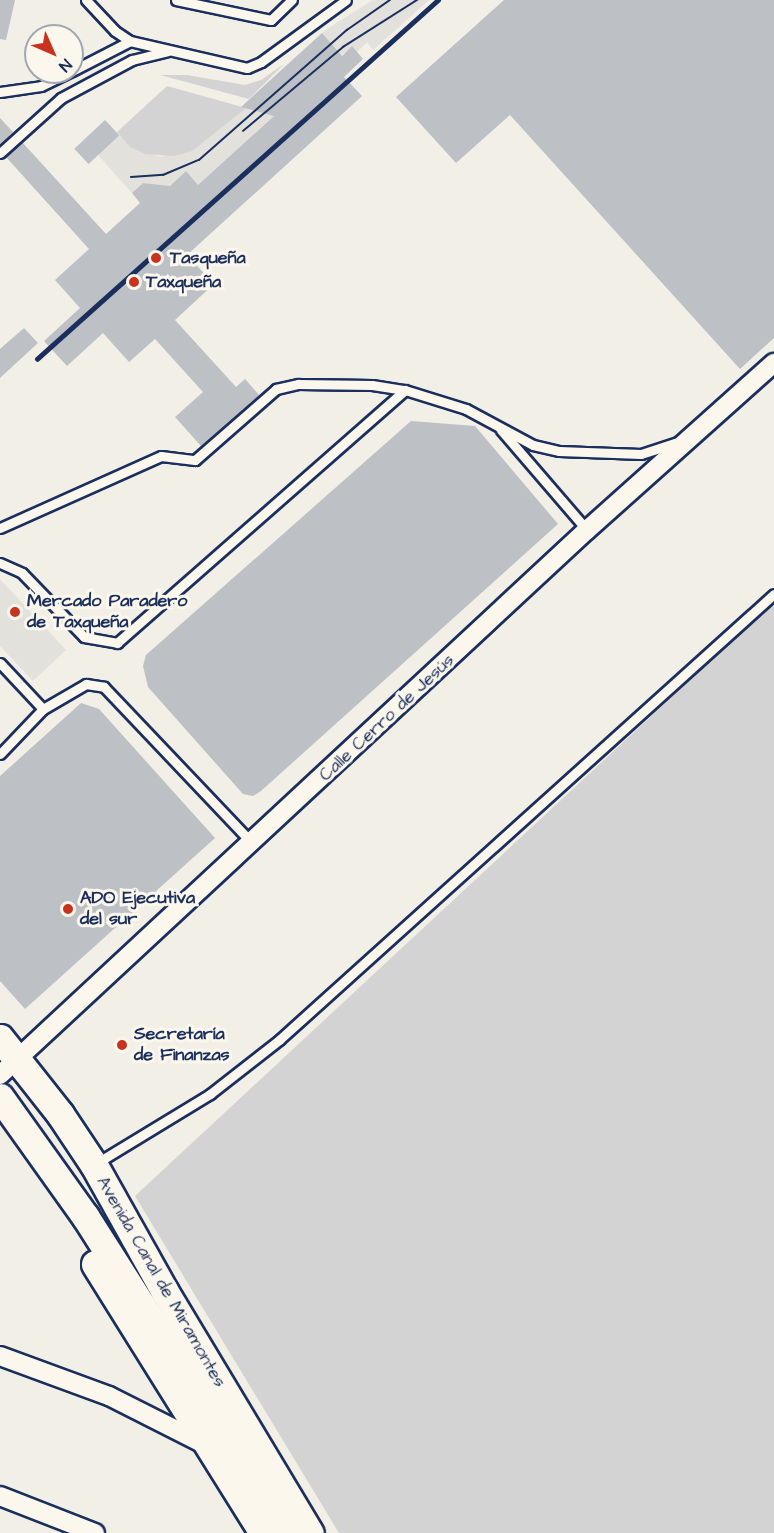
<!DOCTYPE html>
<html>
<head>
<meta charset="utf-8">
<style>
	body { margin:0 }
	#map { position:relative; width:774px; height:1533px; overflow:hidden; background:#f2efe6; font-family:"Architects Daughter",sans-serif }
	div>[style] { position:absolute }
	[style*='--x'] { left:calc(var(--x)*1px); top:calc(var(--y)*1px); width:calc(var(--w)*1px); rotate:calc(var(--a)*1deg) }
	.built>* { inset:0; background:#e2e1dc }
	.green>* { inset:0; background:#d2d3d2 }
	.building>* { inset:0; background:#bdc0c4; transform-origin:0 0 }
	.roads { filter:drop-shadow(2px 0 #1b2f5e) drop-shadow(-2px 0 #1b2f5e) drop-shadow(0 2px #1b2f5e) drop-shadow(0 -2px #1b2f5e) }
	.lane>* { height:9px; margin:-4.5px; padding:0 4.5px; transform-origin:4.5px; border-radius:4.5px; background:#fbf7ec }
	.street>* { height:18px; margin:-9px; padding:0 9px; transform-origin:9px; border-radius:9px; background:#fbf7ec }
	.secondary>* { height:27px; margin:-13.5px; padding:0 13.5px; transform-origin:13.5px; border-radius:13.5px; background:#fbf7ec }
	.tram>* { height:1.5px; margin:-0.75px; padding:0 0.75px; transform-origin:0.75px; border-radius:0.75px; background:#1b2f5e }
	.rail>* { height:4.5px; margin:-2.25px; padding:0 2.25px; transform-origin:2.25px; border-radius:2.25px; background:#1b2f5e }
	.dots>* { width:16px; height:16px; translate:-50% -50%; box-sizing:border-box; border:3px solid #fbf7ec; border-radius:50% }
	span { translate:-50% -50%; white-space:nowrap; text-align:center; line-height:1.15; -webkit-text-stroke:6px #fbf7ec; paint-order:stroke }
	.poi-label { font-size:18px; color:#1b2f5e; font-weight:700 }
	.left { translate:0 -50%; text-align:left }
	.street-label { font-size:18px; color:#1b2f5e }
	.north { position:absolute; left:24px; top:24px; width:60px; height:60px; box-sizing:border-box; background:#fbf7ec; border:2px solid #a1a7b3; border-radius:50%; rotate:135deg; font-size:16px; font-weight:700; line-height:24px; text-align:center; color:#1b2f5e }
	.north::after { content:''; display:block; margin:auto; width:21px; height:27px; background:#c8321e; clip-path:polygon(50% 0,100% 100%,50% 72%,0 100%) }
</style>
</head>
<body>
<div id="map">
	<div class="built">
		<div style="clip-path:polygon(373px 0,429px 0,373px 50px,367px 42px,357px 52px,352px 47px,341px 55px,198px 185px,186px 171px,170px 186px,143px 183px,132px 193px,97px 154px,119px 135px,138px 151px,162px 157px,246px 108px,328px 40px,322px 33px,327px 29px)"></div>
		<div style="clip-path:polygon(0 579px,66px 650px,33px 681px,0 646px)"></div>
	</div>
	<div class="green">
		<div style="clip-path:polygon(284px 64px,249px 99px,160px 75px,187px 75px,245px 85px,261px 80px)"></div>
		<div style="clip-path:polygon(167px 86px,246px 108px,192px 151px,174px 156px,145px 154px,130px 147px,117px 132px)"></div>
		<div style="clip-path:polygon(774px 602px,774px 1533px,339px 1533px,135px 1196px)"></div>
	</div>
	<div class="building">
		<div style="clip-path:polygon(0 0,15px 0,6px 40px,0 39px)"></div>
		<div style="clip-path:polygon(504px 0,774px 0,774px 338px,740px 369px,510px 115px,456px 163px,396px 97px)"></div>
		<div style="clip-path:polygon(322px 33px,342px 56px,352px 46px,363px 59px,344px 77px,362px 96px,187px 255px,214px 284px,175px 320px,236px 387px,245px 379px,259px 395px,201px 446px,175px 417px,203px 392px,155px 339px,129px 362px,103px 333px,67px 366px,44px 341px,80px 308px,55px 280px,89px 249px,6px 157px,22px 142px,106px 234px,140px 203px,132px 193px,143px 183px,170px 186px,186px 171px,198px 185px,274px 116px,241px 107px)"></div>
		<div style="clip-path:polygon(0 118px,13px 132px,0 144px)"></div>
		<div style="left:105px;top:120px;width:21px;height:42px;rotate:47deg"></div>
		<div style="clip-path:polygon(24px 328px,38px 343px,0 378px,0 349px)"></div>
		<div style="clip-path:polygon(411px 421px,475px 426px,558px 524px,261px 791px,253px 796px,243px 794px,148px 687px,143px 666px,146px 655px)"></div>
		<div style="clip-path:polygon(81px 703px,99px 709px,215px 838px,25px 1009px,0 981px,0 776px)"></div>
	</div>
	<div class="roads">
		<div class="lane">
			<div style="--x:86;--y:0;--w:42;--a:46.9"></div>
			<div style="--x:115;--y:31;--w:18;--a:34"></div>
			<div style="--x:130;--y:41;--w:120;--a:13"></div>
			<div style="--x:247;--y:68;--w:15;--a:-23"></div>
			<div style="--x:261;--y:62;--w:105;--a:-36.1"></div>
			<div style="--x:176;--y:0;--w:97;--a:11.9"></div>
			<div style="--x:271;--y:20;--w:29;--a:-44"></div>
			<div style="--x:72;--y:71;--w:65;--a:-27.3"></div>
			<div style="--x:0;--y:92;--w:41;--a:-8.3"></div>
			<div style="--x:41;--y:86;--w:32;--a:-26"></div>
			<div style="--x:0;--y:153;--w:82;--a:-42"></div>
			<div style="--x:61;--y:98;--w:81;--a:-28.2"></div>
			<div style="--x:132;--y:60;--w:37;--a:-14"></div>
			<div style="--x:501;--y:430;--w:132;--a:49.3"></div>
			<div style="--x:0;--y:528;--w:176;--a:-24.1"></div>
			<div style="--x:161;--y:456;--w:34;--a:7"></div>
			<div style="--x:195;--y:460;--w:108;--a:-41.2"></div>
			<div style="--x:276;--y:389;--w:23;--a:-13"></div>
			<div style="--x:298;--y:384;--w:74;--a:0.8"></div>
			<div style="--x:372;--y:385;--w:33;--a:9"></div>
			<div style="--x:405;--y:390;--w:64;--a:17.3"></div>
			<div style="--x:466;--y:409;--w:76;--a:28.2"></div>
			<div style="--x:533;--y:445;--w:27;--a:13"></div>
			<div style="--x:559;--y:451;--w:82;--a:2.1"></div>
			<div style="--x:641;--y:454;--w:40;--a:-18"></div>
			<div style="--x:0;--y:563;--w:24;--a:24"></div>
			<div style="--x:22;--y:573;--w:89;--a:45.9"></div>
			<div style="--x:84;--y:637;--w:34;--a:10"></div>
			<div style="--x:117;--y:643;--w:383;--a:-41.3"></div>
			<div style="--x:0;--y:663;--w:63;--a:46.9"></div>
			<div style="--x:0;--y:754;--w:62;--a:-46.3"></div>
			<div style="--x:43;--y:709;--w:50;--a:-30.2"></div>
			<div style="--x:86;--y:684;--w:18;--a:9"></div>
			<div style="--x:104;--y:687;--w:215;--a:46.5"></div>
			<div style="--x:95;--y:1164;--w:135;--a:-31.3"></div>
			<div style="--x:210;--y:1094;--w:88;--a:-38"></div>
			<div style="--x:279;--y:1040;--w:666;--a:-42.02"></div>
		</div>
		<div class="street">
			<div style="--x:0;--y:1075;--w:801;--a:-42.88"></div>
			<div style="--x:587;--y:530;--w:251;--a:-41.8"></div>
			<div style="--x:0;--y:1356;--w:116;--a:20.2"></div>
			<div style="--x:109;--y:1396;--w:109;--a:26.8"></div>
			<div style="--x:0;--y:1496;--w:102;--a:21.3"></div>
		</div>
		<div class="secondary">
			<div style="--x:0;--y:1038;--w:97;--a:51.7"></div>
			<div style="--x:60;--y:1114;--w:61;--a:56.3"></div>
			<div style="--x:94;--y:1165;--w:145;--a:60.8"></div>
			<div style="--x:165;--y:1292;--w:281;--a:59"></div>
			<div style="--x:0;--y:1097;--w:146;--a:54.5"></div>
			<div style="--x:85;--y:1216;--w:375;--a:57.6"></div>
			<div style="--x:95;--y:1264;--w:317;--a:58"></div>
		</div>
	</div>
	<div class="tram">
		<div style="--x:243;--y:131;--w:131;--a:-40"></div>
		<div style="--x:343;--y:47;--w:88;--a:-32.4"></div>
		<div style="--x:131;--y:177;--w:32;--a:-4"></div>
		<div style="--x:163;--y:175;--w:39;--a:-23"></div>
		<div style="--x:199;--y:160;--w:197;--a:-41.3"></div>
		<div style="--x:347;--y:30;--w:52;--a:-34.9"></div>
	</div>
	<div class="rail">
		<div style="--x:37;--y:359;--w:538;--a:-41.84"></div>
	</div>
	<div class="dots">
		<div style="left:156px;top:258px;background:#c8321e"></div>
		<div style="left:134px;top:282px;background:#c8321e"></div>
		<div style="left:15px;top:612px;background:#c8321e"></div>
		<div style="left:68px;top:909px;background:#c8321e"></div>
		<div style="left:122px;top:1045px;background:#c8321e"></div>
	</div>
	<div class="poi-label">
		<span class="left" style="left:170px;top:258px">Tasqueña</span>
		<span class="left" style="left:146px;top:282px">Taxqueña</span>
		<span class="left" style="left:27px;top:612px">Mercado Paradero<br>de Taxqueña</span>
		<span class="left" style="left:80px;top:909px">ADO Ejecutiva<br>del sur</span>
		<span class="left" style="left:134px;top:1045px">Secretaría<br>de Finanzas</span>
	</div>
	<div class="street-label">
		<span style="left:387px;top:718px;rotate:-43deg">Calle Cerro de Jesús</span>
		<span style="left:161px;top:1282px;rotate:60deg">Avenida Canal de Miramontes</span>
	</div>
	<div class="north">N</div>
</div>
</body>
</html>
